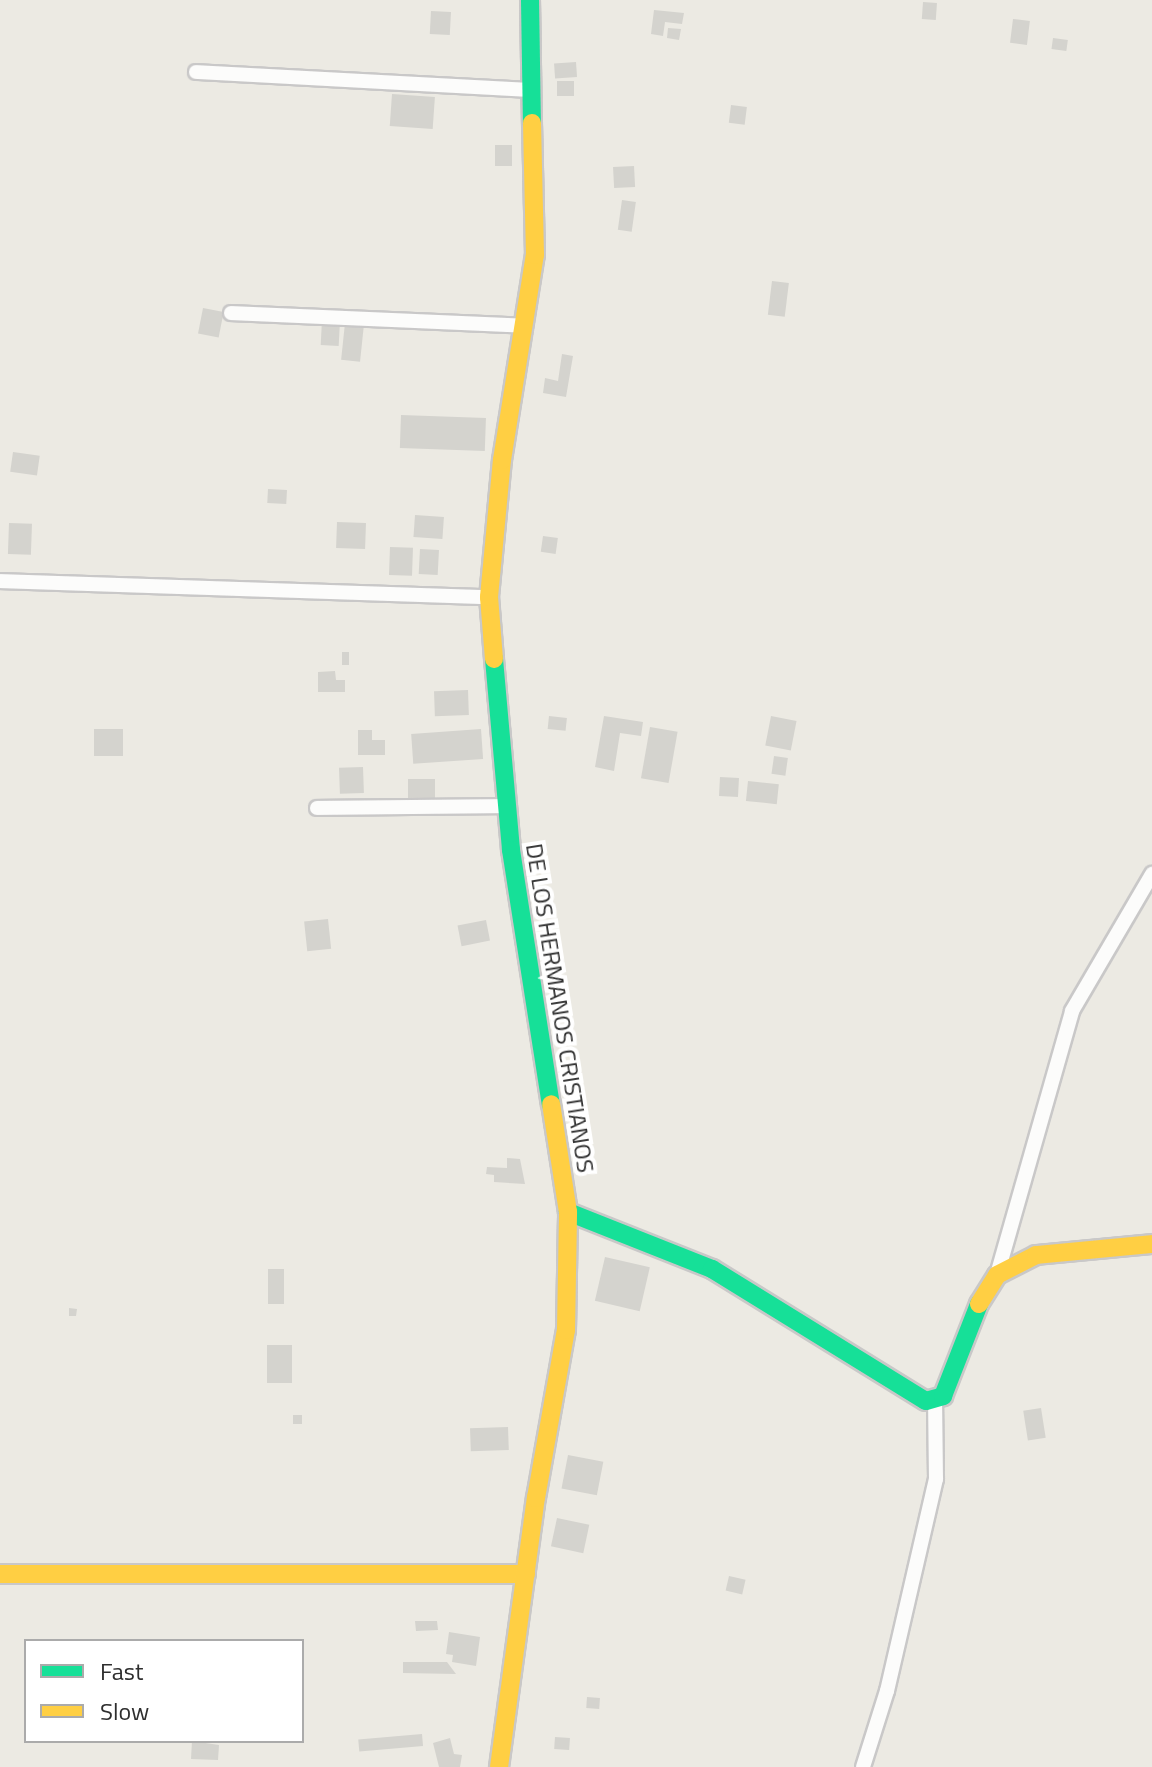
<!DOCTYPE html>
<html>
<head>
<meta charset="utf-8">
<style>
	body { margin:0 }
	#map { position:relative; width:1152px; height:1767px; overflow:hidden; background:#eceae3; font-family:"Titillium Web",sans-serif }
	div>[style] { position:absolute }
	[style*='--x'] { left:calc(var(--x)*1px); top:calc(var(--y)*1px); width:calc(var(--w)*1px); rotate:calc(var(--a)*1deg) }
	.building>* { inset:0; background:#d4d3ce; transform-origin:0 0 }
	.roads { filter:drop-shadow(2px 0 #c9c8c8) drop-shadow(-2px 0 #c9c8c8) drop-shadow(0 2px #c9c8c8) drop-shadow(0 -2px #c9c8c8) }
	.street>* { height:14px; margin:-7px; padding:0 7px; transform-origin:7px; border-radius:7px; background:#fcfcfb }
	.fast>* { height:18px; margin:-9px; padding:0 9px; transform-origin:9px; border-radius:9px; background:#16e098 }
	.slow>* { height:18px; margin:-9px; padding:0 9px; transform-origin:9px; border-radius:9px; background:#ffcf43 }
	span { translate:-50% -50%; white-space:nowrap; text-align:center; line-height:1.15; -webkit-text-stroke:8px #fff; paint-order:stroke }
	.street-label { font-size:24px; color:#2e2e2e }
	.legend { position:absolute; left:24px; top:1639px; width:280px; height:104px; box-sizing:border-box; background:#fff; border:2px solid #ababab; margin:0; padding:10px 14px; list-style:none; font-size:24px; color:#2e2e2e }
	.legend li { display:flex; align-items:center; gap:16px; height:40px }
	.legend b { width:40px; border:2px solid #ababab }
</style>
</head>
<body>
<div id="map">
	<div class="building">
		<div style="left:923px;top:2px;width:14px;height:17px;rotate:4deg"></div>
		<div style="clip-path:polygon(654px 10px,684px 13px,682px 24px,665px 22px,663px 36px,651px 34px)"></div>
		<div style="left:431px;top:11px;width:20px;height:23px;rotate:3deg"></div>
		<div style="left:1013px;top:19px;width:17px;height:24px;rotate:7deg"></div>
		<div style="clip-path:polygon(668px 28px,681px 29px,679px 40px,667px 38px)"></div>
		<div style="left:1053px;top:38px;width:15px;height:11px;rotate:8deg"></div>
		<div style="left:576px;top:62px;width:15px;height:22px;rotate:86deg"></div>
		<div style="left:557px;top:81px;width:17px;height:15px"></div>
		<div style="left:392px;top:94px;width:43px;height:32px;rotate:4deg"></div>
		<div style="left:731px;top:105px;width:16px;height:18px;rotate:7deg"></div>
		<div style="left:495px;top:145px;width:17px;height:21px"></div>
		<div style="left:634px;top:166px;width:21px;height:21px;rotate:87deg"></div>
		<div style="left:622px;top:200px;width:14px;height:30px;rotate:8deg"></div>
		<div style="left:772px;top:281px;width:17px;height:34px;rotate:7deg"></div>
		<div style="left:203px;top:308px;width:21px;height:26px;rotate:11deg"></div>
		<div style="left:322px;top:320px;width:18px;height:25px;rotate:3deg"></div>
		<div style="left:345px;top:323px;width:19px;height:37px;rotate:6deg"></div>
		<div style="clip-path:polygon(562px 354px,573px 356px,566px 397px,543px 393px,545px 378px,558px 381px)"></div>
		<div style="left:401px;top:415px;width:85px;height:33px;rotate:2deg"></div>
		<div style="left:13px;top:452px;width:27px;height:20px;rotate:8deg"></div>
		<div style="left:268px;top:489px;width:19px;height:14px;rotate:3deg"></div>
		<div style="left:415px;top:515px;width:29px;height:22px;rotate:4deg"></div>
		<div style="left:337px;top:522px;width:29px;height:26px;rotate:2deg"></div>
		<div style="left:9px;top:523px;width:23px;height:31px;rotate:2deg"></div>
		<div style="left:543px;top:536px;width:15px;height:16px;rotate:8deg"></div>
		<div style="left:390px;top:547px;width:23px;height:28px;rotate:2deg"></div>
		<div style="left:420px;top:549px;width:19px;height:25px;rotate:3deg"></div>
		<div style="left:342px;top:652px;width:7px;height:13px"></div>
		<div style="clip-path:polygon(335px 671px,336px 680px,345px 680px,345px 692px,318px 692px,318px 672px)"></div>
		<div style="left:468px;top:690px;width:25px;height:34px;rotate:88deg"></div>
		<div style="left:549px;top:716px;width:18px;height:13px;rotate:6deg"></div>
		<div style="clip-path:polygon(604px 716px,643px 722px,641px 736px,620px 733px,614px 771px,595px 767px)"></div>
		<div style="left:771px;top:716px;width:26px;height:30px;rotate:11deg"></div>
		<div style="left:650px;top:727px;width:28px;height:52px;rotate:10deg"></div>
		<div style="left:94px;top:729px;width:29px;height:27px"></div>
		<div style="left:481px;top:729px;width:30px;height:70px;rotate:86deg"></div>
		<div style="clip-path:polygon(358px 730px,372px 730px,372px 740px,385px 740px,385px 755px,358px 755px)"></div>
		<div style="left:774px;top:756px;width:14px;height:18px;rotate:8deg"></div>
		<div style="left:363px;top:767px;width:26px;height:24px;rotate:88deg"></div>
		<div style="left:720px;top:777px;width:19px;height:19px;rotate:3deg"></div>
		<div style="left:435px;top:779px;width:21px;height:27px;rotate:90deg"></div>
		<div style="left:748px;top:781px;width:31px;height:20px;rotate:6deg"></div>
		<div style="left:328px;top:919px;width:30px;height:24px;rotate:84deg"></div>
		<div style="left:486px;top:920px;width:21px;height:29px;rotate:79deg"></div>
		<div style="clip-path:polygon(507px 1158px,520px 1159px,525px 1184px,494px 1182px,494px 1175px,486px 1174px,487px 1167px,507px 1168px)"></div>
		<div style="left:605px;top:1257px;width:46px;height:45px;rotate:13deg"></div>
		<div style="left:268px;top:1269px;width:16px;height:35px"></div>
		<div style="clip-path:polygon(69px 1308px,77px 1309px,76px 1316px,69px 1316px)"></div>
		<div style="left:267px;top:1345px;width:25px;height:38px"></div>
		<div style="left:1041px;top:1408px;width:30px;height:18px;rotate:81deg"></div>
		<div style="left:293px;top:1415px;width:9px;height:9px"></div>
		<div style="left:508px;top:1427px;width:23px;height:38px;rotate:88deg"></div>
		<div style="left:568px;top:1455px;width:36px;height:34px;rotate:11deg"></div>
		<div style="left:557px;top:1518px;width:33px;height:29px;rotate:12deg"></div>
		<div style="left:729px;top:1576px;width:17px;height:15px;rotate:13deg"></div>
		<div style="clip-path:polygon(415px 1621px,437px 1621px,438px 1630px,416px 1631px)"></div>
		<div style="clip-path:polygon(449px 1632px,480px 1637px,476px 1666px,452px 1662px,453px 1655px,446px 1654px)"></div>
		<div style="clip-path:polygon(403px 1662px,447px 1662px,456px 1674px,403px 1673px)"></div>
		<div style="left:587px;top:1697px;width:13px;height:11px;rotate:4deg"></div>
		<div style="left:422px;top:1734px;width:12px;height:64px;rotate:85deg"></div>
		<div style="left:555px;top:1737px;width:15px;height:12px;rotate:4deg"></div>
		<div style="clip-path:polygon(450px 1738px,454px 1754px,462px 1755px,460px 1767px,439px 1767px,433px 1743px)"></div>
		<div style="clip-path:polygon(192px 1741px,219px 1745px,218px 1760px,191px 1759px)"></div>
	</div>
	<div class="roads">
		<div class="street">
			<div style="--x:196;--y:72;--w:337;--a:3.1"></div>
			<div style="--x:231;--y:313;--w:293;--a:2.5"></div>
			<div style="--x:0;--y:581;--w:489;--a:1.9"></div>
			<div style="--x:317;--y:808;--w:190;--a:-0.6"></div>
			<div style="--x:997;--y:1275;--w:274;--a:-74.1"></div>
			<div style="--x:1072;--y:1011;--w:159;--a:-59.7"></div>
			<div style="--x:863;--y:1767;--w:80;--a:-72.5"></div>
			<div style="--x:887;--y:1691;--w:218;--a:-77"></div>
			<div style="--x:936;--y:1479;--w:79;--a:-90.7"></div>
		</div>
		<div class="fast">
			<div style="--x:530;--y:0;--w:123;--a:89.1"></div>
			<div style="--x:494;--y:659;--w:192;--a:84.9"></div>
			<div style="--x:511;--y:850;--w:257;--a:81.1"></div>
			<div style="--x:568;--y:1212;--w:155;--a:21.6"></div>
			<div style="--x:712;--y:1269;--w:251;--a:31.7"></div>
			<div style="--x:926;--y:1401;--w:18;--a:-16"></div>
			<div style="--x:943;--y:1396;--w:99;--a:-68.6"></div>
		</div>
		<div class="slow">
			<div style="--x:494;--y:659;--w:62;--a:-94.6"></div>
			<div style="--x:489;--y:597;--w:138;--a:-84.6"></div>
			<div style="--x:502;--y:460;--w:208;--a:-80.9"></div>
			<div style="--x:535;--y:255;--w:132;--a:-91.3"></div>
			<div style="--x:979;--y:1304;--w:34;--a:-58"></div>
			<div style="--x:997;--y:1275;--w:44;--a:-27.1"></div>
			<div style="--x:1036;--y:1255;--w:117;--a:-5.4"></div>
			<div style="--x:0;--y:1574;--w:526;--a:0"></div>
			<div style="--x:499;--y:1767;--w:272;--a:-82.2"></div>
			<div style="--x:536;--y:1498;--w:171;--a:-79.9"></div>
			<div style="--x:566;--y:1330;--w:118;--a:-89"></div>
			<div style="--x:568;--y:1212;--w:109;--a:-98.9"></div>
		</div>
	</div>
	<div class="street-label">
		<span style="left:560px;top:1008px;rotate:81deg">DE LOS HERMANOS CRISTIANOS</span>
	</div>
	<ul class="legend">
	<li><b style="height:10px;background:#16e098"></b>Fast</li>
	<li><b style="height:10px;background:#ffcf43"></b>Slow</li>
	</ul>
</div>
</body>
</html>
